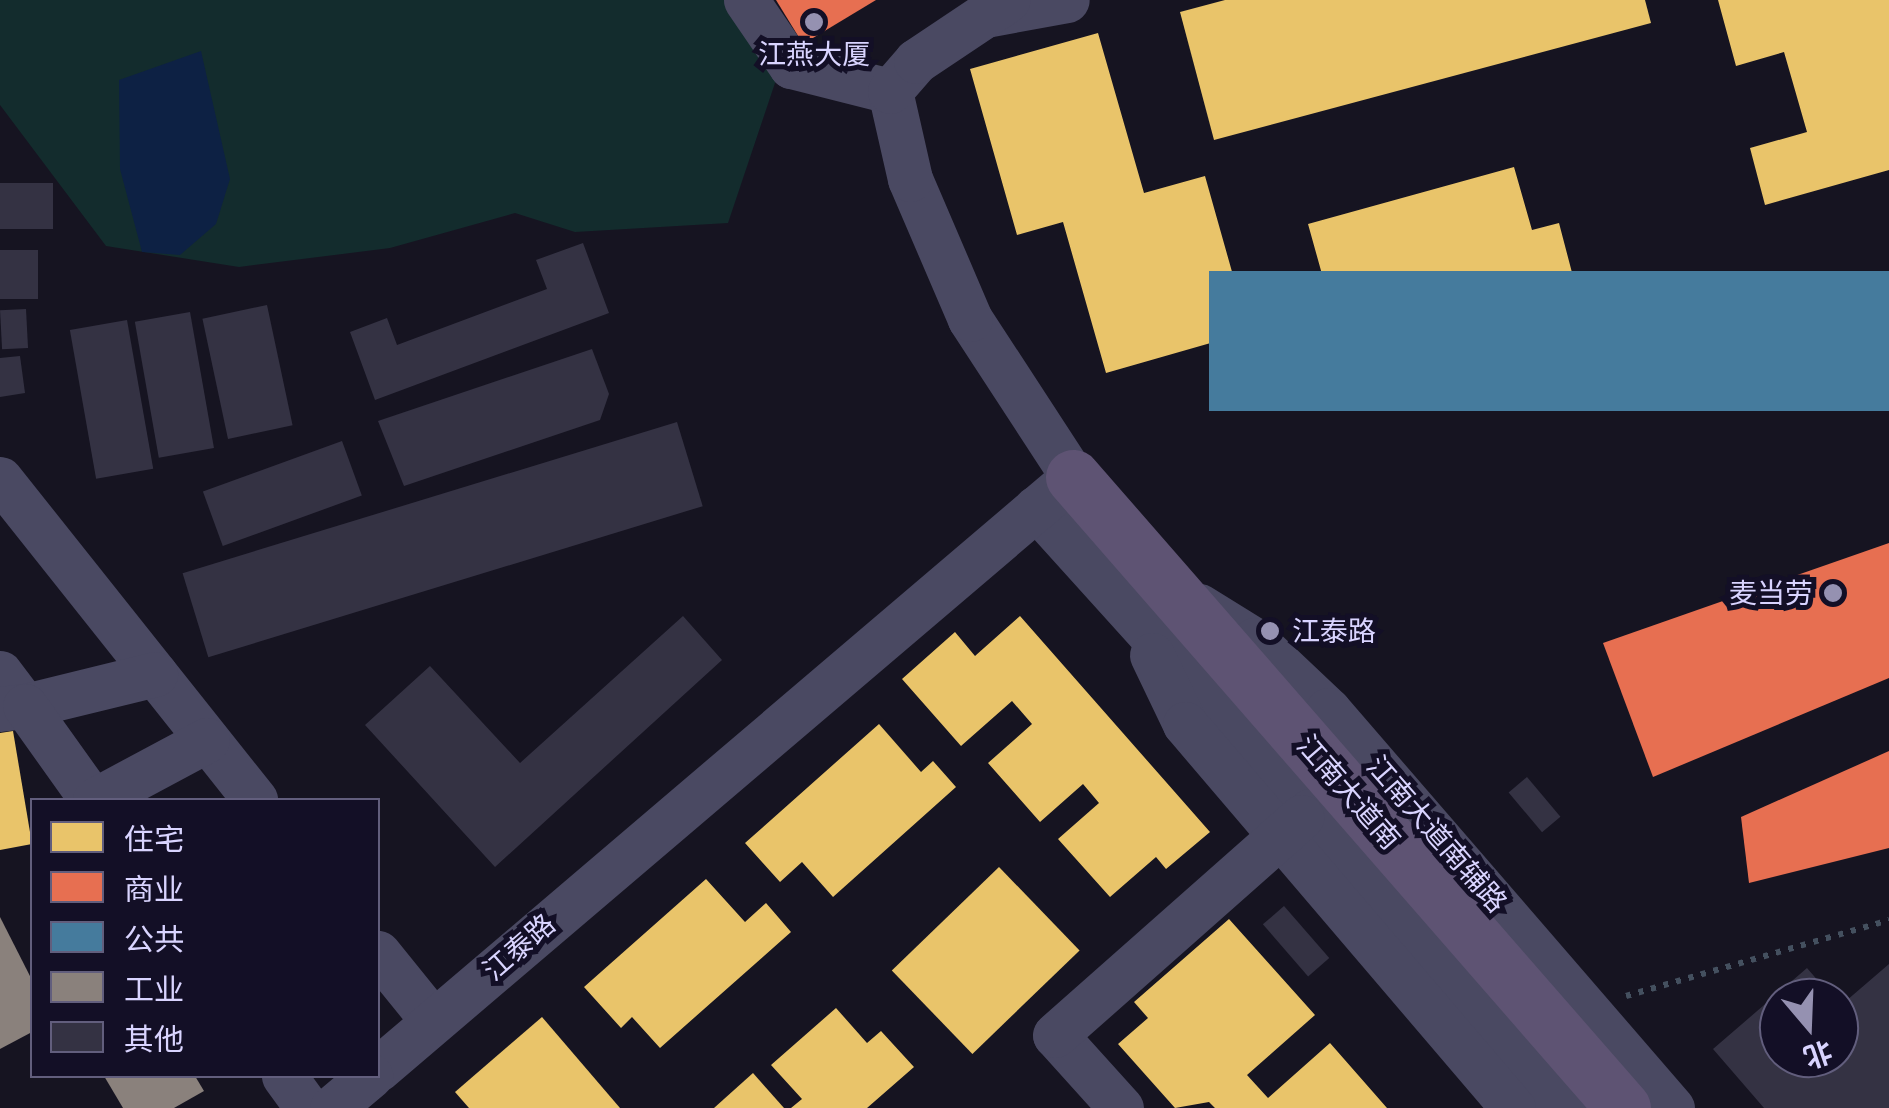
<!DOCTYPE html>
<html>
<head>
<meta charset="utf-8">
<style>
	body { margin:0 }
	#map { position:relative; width:1889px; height:1108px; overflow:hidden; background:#161421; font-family:Quicksand,"Noto Sans SC",sans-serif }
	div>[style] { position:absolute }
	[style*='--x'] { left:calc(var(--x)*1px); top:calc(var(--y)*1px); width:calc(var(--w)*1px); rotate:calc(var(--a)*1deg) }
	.green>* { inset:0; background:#132c2d }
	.water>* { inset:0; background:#0d2144 }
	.homes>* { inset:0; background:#e9c46a; transform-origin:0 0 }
	.shops>* { inset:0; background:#e76f51 }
	.public>* { inset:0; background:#457b9d; transform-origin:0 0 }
	.industry>* { inset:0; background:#8a817c }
	.building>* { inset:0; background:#343243; transform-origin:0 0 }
	.path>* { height:6px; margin-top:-3px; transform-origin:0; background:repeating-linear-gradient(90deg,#44505f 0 5px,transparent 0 13px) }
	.minor>* { height:45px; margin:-22.5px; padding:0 22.5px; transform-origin:22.5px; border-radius:22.5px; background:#4a4962 }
	.major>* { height:55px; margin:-27.5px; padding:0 27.5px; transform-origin:27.5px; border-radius:27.5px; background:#5e5373 }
	.dots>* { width:28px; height:28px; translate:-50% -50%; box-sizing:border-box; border:5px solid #130f26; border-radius:50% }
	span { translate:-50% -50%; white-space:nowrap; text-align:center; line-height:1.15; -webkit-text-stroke:10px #130f26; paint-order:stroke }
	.poi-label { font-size:28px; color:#d9d4ff }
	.right { translate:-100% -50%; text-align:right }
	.left { translate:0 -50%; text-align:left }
	.street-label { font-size:28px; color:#d9d4ff }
	.legend { position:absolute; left:30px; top:798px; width:350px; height:280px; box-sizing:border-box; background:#130f26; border:2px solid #625e7d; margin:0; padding:12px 18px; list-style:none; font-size:30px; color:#d9d4ff }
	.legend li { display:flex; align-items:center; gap:20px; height:50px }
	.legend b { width:50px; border:2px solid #625e7d }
	.north { position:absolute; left:1759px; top:978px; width:100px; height:100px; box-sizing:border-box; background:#130f26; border:2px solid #625e7d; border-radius:50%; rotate:161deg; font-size:28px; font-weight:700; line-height:40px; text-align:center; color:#d9d4ff }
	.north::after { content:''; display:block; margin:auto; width:35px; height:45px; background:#9591b1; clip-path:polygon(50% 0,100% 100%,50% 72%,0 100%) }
</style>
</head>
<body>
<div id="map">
	<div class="green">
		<div style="clip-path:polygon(0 0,725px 0,776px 80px,728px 223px,575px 232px,515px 213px,390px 248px,239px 267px,106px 246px,0 105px)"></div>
	</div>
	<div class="water">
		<div style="clip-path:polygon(201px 51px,230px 179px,216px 224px,180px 255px,142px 252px,120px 169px,119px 80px)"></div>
	</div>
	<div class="homes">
		<div style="clip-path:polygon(1225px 0,1645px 0,1651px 23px,1214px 140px,1180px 12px)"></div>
		<div style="clip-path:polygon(1718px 0,1889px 0,1889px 170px,1765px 205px,1750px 148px,1807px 132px,1784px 52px,1736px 66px)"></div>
		<div style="clip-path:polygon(1098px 33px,1144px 193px,1205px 176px,1249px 332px,1106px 373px,1063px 222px,1017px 235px,970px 69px)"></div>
		<div style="clip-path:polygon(1514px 167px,1532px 230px,1559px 223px,1575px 284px,1313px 357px,1295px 294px,1325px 285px,1308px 224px)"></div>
		<div style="clip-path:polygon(1020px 616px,1210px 832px,1166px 869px,1156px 857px,1110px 897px,1058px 839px,1099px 803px,1083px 784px,1040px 822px,988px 763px,1032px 724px,1012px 701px,961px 746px,902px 679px,955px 632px,975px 656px)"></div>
		<div style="clip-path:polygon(879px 724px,921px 772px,933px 761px,956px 787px,833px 897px,802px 862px,780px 882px,745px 843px)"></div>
		<div style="clip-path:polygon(13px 731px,32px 844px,0 850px,0 733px)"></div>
		<div style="left:999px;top:867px;width:116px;height:149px;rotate:46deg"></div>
		<div style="clip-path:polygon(706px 879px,745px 922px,766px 903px,791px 932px,660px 1048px,632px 1017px,621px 1028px,584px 987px)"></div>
		<div style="clip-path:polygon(1229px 919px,1315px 1015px,1247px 1075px,1268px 1098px,1330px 1043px,1387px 1108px,1215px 1108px,1209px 1102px,1175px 1108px,1118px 1044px,1148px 1018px,1134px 1002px)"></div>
		<div style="clip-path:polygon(836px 1008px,867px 1043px,881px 1031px,914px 1067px,867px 1108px,791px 1108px,802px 1099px,771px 1065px)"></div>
		<div style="clip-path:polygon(542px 1017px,620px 1108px,469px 1108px,455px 1092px)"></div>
		<div style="clip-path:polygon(753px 1073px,784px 1108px,714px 1108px)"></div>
	</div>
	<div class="shops">
		<div style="clip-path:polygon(776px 0,876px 0,803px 44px)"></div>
		<div style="clip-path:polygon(1889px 543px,1889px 678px,1653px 777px,1603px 643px)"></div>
		<div style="clip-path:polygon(1889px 751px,1889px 848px,1749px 883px,1741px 817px)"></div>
	</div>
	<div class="public">
		<div style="left:1889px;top:271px;width:140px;height:680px;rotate:90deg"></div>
	</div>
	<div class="industry">
		<div style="clip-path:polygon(0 917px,32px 980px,32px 1032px,0 1049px)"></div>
		<div style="clip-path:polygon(104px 1076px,195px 1076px,204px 1091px,174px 1108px,123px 1108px)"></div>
	</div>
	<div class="building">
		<div style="left:53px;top:183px;width:46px;height:53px;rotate:90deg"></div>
		<div style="clip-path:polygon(583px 243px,609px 313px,375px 400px,350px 332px,387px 318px,397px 345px,547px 289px,536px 260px)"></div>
		<div style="left:0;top:250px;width:38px;height:49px"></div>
		<div style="left:267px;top:305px;width:123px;height:66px;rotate:78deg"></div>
		<div style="left:26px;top:309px;width:39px;height:26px;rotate:87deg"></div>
		<div style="left:190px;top:312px;width:138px;height:56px;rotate:80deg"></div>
		<div style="left:127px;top:320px;width:151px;height:58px;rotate:80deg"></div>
		<div style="clip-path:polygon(592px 349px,609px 394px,600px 420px,404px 486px,378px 421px)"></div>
		<div style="clip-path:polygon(20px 356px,25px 393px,0 397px,0 358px)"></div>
		<div style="left:677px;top:422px;width:88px;height:517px;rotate:73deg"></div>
		<div style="left:342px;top:441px;width:58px;height:148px;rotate:70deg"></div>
		<div style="clip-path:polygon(683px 616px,722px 660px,495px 867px,365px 725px,430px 666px,520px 763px)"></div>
		<div style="left:1527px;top:777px;width:52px;height:24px;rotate:50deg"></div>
		<div style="left:1284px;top:906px;width:69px;height:28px;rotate:49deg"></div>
		<div style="clip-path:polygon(1889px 964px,1889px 1108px,1764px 1108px,1713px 1049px,1807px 968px,1833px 998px,1779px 998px,1779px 1058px,1839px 1058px,1839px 1007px)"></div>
	</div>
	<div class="path">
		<div style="--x:1626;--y:996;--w:274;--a:-16.1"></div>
	</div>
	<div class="minor">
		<div style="--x:746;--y:0;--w:80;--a:55.7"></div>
		<div style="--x:791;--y:66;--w:102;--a:14.2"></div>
		<div style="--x:985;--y:15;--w:83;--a:-10.4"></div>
		<div style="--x:0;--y:479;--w:410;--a:51.5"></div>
		<div style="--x:1036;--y:508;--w:409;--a:47.9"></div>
		<div style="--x:1310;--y:811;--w:391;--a:49.4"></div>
		<div style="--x:1199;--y:606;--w:65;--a:31.7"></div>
		<div style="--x:1254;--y:640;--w:102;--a:43.4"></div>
		<div style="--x:1328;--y:710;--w:526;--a:49.16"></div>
		<div style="--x:1152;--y:655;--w:76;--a:64.4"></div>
		<div style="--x:1185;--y:724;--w:505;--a:49.5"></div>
		<div style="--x:0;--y:673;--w:41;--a:52.9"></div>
		<div style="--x:25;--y:706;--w:134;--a:-13.8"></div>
		<div style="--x:0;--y:709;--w:25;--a:-7"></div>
		<div style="--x:25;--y:706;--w:115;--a:54.5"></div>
		<div style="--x:95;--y:800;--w:127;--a:-28.2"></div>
		<div style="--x:378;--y:953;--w:87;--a:51"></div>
		<div style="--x:378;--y:1069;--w:913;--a:-40.42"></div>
		<div style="--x:1073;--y:477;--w:189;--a:-123.1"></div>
		<div style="--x:970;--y:319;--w:152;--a:-113.2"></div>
		<div style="--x:910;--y:179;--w:90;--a:-102.8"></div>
		<div style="--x:890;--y:91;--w:40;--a:-49"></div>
		<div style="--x:916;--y:61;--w:110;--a:-33.8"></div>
		<div style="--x:284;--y:1076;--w:39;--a:54"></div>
		<div style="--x:332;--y:1108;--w:50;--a:-40.1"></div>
		<div style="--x:1121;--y:1108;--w:98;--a:-132.1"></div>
		<div style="--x:1055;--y:1035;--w:329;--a:-41.5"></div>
	</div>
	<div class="major">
		<div style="--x:1073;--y:477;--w:837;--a:48.92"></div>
	</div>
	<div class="dots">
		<div style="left:814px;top:22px;background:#9591b1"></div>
		<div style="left:1833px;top:593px;background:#9591b1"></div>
		<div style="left:1270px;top:631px;background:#9591b1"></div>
	</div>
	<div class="poi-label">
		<span style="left:814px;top:54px">江燕大厦</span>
		<span class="right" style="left:1813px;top:593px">麦当劳</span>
		<span class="left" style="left:1292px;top:631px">江泰路</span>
	</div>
	<div class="street-label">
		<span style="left:1349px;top:792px;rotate:49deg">江南大道南</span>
		<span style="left:1437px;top:834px;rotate:49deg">江南大道南辅路</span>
		<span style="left:519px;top:947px;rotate:-41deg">江泰路</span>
	</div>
	<ul class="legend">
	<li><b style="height:28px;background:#e9c46a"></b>住宅</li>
	<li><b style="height:28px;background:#e76f51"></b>商业</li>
	<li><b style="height:28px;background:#457b9d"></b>公共</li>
	<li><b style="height:28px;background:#8a817c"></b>工业</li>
	<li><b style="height:28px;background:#343243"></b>其他</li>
	</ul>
	<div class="north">北</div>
</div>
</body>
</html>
